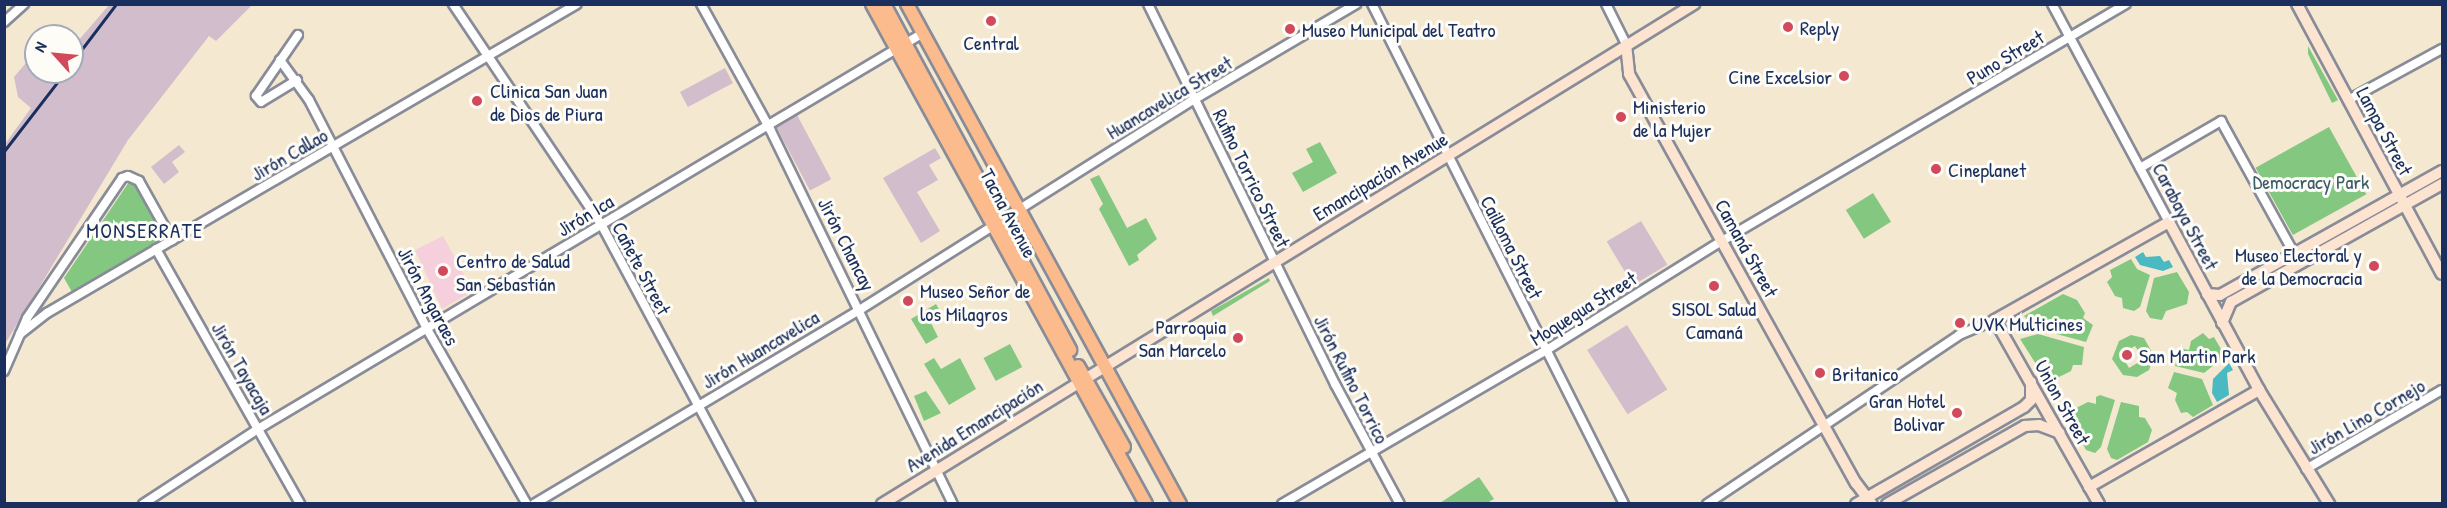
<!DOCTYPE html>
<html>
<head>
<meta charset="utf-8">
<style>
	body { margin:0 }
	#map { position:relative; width:2447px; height:508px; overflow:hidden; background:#f4e8d1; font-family:"Patrick Hand",sans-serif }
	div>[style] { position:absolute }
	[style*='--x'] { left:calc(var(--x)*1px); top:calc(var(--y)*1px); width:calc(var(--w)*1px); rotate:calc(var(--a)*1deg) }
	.built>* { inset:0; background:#f5cfdc }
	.industrial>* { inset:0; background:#d1bdcc; transform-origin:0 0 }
	.green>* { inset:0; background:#84c780; transform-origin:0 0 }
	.water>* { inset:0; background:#4bb9c2 }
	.roads { filter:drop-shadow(2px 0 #888c98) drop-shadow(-2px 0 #888c98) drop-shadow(0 2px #888c98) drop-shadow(0 -2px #888c98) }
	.street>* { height:8px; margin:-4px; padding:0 4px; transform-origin:4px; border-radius:4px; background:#fff }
	.secondary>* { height:10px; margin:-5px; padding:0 5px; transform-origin:5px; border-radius:5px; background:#fde4d1 }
	.primary>* { height:12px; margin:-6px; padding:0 6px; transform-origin:6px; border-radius:6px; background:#fbbb8d }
	.rail>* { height:3px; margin:-1.5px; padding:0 1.5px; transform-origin:1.5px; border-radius:1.5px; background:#1b2f5e }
	.dots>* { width:16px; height:16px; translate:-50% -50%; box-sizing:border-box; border:3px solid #fdfcf7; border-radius:50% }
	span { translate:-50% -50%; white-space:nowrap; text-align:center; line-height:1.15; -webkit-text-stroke:6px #fdfcf7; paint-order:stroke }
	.poi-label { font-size:20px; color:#1b2f5e }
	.left { translate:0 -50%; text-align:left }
	.right { translate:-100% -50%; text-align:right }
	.street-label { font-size:20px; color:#1b2f5e }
	.park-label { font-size:20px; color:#3a5d68 }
	.neighbourhood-label { font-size:21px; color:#1b2f5e; letter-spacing:1.5px }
	.frame { position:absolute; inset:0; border:6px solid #1b2f5e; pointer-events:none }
	.north { position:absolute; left:24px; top:24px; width:60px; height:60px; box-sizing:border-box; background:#fdfcf7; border:2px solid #a3aaba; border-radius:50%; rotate:297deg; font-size:16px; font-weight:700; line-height:24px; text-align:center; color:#1b2f5e }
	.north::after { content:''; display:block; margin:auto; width:21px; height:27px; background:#d1495b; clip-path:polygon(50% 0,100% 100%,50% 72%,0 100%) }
</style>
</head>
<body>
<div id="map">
	<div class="built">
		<div style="clip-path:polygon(443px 236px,473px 291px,442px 309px,415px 250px)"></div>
	</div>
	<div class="industrial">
		<div style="clip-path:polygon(109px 5px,252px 5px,216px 41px,209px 36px,128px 140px,5px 344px,5px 144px,31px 108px,18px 97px,14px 77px,31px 57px,36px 58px,36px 72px,72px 72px,72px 48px)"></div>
		<div style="left:725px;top:68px;width:17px;height:51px;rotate:62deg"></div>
		<div style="left:796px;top:113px;width:75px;height:24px;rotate:62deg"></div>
		<div style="clip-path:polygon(179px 145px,185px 152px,172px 162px,179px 172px,164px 184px,151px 167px)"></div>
		<div style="clip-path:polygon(935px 148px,941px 158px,929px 165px,938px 180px,917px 192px,940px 231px,921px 243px,883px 178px)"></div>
		<div style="left:1641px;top:221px;width:51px;height:40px;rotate:59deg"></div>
		<div style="left:1627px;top:325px;width:76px;height:47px;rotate:58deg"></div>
	</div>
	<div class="green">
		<div style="clip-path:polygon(2308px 46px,2338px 100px,2332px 103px,2308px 54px)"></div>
		<div style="left:2329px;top:127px;width:77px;height:84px;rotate:61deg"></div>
		<div style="clip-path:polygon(1320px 142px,1337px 173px,1303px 192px,1292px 173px,1313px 162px,1306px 149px)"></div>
		<div style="clip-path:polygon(1099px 175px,1127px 228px,1146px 218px,1157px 239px,1137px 255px,1139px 260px,1129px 266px,1099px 209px,1103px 204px,1090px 179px)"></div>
		<div style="clip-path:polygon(136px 180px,166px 234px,165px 238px,72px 292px,64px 278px,129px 182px)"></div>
		<div style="left:1873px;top:193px;width:34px;height:32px;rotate:58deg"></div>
		<div style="clip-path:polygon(2131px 259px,2137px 269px,2150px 275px,2140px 307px,2134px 311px,2123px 308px,2122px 298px,2115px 296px,2107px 282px,2112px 277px,2110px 270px)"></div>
		<div style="clip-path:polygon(2177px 272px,2189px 292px,2187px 304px,2166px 311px,2162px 320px,2150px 318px,2146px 311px,2154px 278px)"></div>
		<div style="clip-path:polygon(1269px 278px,1270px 281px,1213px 316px,1211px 311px)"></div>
		<div style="clip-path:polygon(2063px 294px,2077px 300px,2085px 313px,2083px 318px,2093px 325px,2086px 342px,2038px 329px,2024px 316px)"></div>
		<div style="clip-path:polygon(936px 304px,942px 315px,931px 323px,938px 337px,926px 344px,911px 319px)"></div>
		<div style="clip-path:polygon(2203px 333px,2209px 339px,2214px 337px,2225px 356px,2204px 373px,2175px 366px,2179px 348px,2189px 350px,2191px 341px)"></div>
		<div style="clip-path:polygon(2038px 334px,2084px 347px,2082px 365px,2073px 365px,2071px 371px,2055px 379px,2051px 374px,2043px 375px,2020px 339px)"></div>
		<div style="clip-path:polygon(evenodd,2131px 335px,2144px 338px,2154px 356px,2149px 370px,2137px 377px,2123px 375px,2112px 359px,2119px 341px,2131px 335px,2135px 346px,2144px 359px,2129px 368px,2121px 354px,2135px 346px)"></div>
		<div style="left:1010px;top:344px;width:26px;height:30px;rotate:62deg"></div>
		<div style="clip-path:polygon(934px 358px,941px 369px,960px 358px,976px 389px,949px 405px,924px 364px)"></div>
		<div style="clip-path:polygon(2174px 372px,2202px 379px,2213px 405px,2193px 417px,2187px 412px,2181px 413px,2175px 400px,2177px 393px,2168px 388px)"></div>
		<div style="clip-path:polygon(926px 391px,941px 413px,924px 421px,914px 396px)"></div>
		<div style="clip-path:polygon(2100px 395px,2115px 400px,2101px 447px,2095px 453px,2086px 450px,2071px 421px,2074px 409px,2088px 402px,2096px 404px,2096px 397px)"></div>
		<div style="clip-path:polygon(2121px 402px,2139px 406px,2139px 417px,2145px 418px,2152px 430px,2148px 442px,2117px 460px,2111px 458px,2107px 449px)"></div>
		<div style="clip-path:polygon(1479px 477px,1494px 499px,1487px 503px,1440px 503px)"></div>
	</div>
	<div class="water">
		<div style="clip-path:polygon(2143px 252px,2146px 257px,2160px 256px,2164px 262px,2169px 260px,2173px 267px,2163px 271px,2140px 265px,2135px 257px)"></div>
		<div style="clip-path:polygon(2229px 363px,2233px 370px,2227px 373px,2229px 395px,2217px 402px,2212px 393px,2213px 379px)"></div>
	</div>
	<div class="roads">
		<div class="street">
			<div style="--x:453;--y:4;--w:265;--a:56.1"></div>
			<div style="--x:601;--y:224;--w:318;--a:61.8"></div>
			<div style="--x:701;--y:4;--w:143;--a:61.1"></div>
			<div style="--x:770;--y:129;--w:417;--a:64"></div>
			<div style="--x:1148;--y:4;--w:424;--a:63.8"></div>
			<div style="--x:1335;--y:384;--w:136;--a:61.6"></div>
			<div style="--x:1372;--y:4;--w:560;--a:63.25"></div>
			<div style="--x:1606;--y:4;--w:45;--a:63.4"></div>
			<div style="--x:2052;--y:4;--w:247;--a:61.8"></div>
			<div style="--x:4;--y:22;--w:27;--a:-42"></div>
			<div style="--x:280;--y:60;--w:49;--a:54.1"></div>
			<div style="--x:309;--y:100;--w:258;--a:62.7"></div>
			<div style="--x:427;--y:329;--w:202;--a:60.3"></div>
			<div style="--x:297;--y:80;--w:42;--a:148.6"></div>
			<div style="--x:261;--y:102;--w:8;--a:-130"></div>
			<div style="--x:256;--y:96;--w:74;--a:-55.5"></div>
			<div style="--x:2348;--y:100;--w:107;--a:-28.5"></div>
			<div style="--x:2140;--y:168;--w:94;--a:-30.1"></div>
			<div style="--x:2221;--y:121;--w:155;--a:61.1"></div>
			<div style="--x:156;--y:249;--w:293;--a:60.5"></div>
			<div style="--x:20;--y:334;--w:34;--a:-38"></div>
			<div style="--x:47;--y:313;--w:613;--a:-30.24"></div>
			<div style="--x:4;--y:371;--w:58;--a:-66.5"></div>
			<div style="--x:27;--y:318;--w:169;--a:-55.8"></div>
			<div style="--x:122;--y:178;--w:6;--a:-18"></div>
			<div style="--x:128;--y:176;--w:12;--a:24"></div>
			<div style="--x:139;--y:181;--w:68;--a:60.8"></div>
			<div style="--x:2306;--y:469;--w:157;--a:-30.2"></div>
			<div style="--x:143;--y:504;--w:137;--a:-33.1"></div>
			<div style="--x:258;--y:429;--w:774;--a:-30.77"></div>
			<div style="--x:534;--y:504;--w:381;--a:-30.8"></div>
			<div style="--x:861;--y:309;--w:395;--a:-32.2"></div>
			<div style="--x:1195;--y:99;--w:187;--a:-30.5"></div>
			<div style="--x:1282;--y:504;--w:304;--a:-30.2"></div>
			<div style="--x:1545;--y:351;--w:208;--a:-31.9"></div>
			<div style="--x:1722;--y:241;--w:468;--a:-30.4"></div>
			<div style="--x:1707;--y:504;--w:303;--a:-33.8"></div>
			<div style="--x:1959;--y:335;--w:39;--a:-23"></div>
		</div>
		<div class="secondary">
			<div style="--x:2297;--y:4;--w:306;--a:61.8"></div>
			<div style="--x:1626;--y:44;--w:30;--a:84"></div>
			<div style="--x:1629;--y:74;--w:468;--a:61"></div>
			<div style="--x:1856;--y:483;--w:26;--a:53"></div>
			<div style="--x:2207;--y:294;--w:13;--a:4"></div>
			<div style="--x:2220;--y:295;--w:254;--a:-29.2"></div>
			<div style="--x:2222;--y:323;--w:23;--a:-67"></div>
			<div style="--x:2231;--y:302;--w:242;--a:-29.2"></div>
			<div style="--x:2089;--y:487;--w:196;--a:-29.7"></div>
			<div style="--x:882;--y:504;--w:954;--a:-31.62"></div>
			<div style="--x:1856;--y:504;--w:194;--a:-30"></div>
			<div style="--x:2024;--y:407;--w:10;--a:-45"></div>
			<div style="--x:2031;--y:400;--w:18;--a:-90"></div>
			<div style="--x:1887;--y:504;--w:159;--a:-29.5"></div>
			<div style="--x:2025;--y:426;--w:14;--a:-4"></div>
			<div style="--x:2039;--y:425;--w:22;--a:21"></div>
			<div style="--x:2099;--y:504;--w:211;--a:-119.5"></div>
			<div style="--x:1995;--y:320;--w:200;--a:-29.4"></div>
			<div style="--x:2169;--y:222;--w:191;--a:61.8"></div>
			<div style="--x:2259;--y:390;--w:134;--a:58.4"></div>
		</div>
		<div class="primary">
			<div style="--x:872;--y:4;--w:570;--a:61.28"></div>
			<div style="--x:884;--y:4;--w:393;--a:61.7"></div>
			<div style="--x:907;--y:4;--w:570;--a:61.37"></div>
			<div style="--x:1078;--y:366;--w:93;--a:60.4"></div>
		</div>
	</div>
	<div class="rail">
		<div style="--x:72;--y:62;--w:73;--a:-52.8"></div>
		<div style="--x:4;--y:151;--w:100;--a:-52.3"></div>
	</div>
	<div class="dots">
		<div style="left:991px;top:21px;background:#d1495b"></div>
		<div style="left:1788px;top:27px;background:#d1495b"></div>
		<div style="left:1290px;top:29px;background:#d1495b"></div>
		<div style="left:1844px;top:76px;background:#d1495b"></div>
		<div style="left:477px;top:101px;background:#d1495b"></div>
		<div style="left:1621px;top:117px;background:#d1495b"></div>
		<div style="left:1936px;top:169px;background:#d1495b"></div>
		<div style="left:2374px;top:266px;background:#d1495b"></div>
		<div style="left:443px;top:271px;background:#d1495b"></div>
		<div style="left:1714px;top:286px;background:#d1495b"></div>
		<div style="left:908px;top:301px;background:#d1495b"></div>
		<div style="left:1960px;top:323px;background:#d1495b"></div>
		<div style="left:1238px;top:338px;background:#d1495b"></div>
		<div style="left:2127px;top:355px;background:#d1495b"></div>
		<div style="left:1820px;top:373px;background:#d1495b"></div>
		<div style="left:1957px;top:413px;background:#d1495b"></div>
	</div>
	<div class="poi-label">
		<span class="left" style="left:1800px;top:27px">Reply</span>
		<span class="left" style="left:1302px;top:29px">Museo Municipal del Teatro</span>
		<span style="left:991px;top:42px">Central</span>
		<span class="right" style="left:1832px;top:76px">Cine Excelsior</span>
		<span class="left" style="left:490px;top:102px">Clinica San Juan<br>de Dios de Piura</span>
		<span class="left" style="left:1633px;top:118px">Ministerio<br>de la Mujer</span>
		<span class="left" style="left:1948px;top:169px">Cineplanet</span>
		<span class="right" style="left:2362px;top:266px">Museo Electoral y<br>de la Democracia</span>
		<span class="left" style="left:456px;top:272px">Centro de Salud<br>San Sebastián</span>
		<span class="left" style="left:920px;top:302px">Museo Señor de<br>los Milagros</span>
		<span style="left:1714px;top:320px">SISOL Salud<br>Camaná</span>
		<span class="left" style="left:1972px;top:323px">UVK Multicines</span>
		<span class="right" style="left:1226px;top:338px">Parroquia<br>San Marcelo</span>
		<span class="left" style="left:2139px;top:355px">San Martin Park</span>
		<span class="left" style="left:1832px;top:373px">Britanico</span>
		<span class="right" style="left:1945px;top:412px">Gran Hotel<br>Bolivar</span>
	</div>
	<div class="street-label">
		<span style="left:2005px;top:57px;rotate:-31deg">Puno Street</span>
		<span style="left:1169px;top:97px;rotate:-31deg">Huancavelica Street</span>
		<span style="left:2385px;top:131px;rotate:62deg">Lampa Street</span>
		<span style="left:289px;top:154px;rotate:-30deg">Jirón Callao</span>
		<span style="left:1380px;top:176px;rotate:-31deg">Emancipación Avenue</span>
		<span style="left:1252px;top:178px;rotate:64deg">Rufino Torrico Street</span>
		<span style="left:1009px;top:213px;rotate:62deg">Tacna Avenue</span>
		<span style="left:585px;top:215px;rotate:-31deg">Jirón Ica</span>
		<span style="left:2186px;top:216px;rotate:62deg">Carabaya Street</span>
		<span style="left:847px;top:244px;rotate:63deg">Jirón Chancay</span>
		<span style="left:1512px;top:247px;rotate:63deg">Cailloma Street</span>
		<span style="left:1747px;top:248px;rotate:61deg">Camaná Street</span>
		<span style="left:642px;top:268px;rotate:62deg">Cañete Street</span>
		<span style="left:429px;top:296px;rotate:62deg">Jirón Angaraes</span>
		<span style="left:1583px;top:308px;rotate:-32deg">Moquegua Street</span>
		<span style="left:760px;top:349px;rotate:-31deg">Jirón Huancavelica</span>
		<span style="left:243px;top:368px;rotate:60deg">Jirón Tayacaja</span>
		<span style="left:1352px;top:379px;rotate:63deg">Jirón Rufino Torrico</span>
		<span style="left:2063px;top:402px;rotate:61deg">Union Street</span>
		<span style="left:2366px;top:416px;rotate:-30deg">Jirón Lino Cornejo</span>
		<span style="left:974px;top:425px;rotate:-32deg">Avenida Emancipación</span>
	</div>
	<div class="park-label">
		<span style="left:2311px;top:181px">Democracy Park</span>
	</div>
	<div class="neighbourhood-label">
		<span style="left:145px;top:231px">MONSERRATE</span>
	</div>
	<div class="frame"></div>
	<div class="north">N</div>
</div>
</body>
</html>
